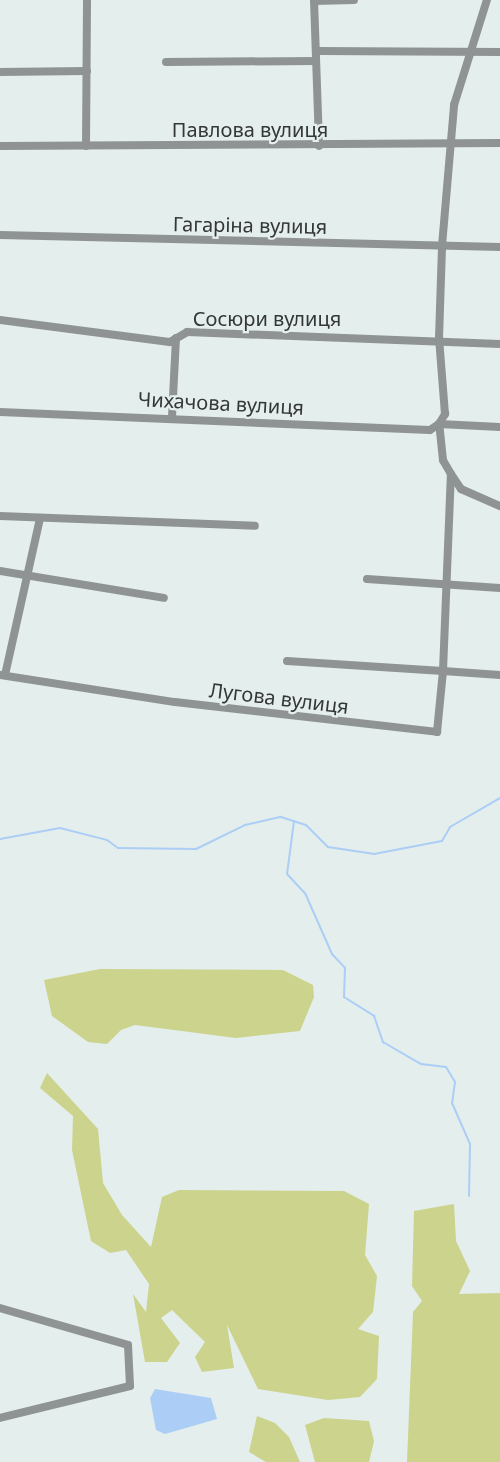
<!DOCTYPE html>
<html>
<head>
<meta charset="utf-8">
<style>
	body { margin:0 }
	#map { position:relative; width:500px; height:1462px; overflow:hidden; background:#e4eeec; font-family:"Noto Sans",sans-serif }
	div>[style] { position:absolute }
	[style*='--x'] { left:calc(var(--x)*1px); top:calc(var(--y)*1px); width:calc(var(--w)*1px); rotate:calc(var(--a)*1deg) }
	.green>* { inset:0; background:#cbd38d }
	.water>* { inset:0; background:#accef6 }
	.stream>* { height:2px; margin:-1px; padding:0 1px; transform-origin:1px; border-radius:1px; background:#accef6 }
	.minor>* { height:8px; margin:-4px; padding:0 4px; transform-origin:4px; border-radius:4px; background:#8f9394 }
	span { translate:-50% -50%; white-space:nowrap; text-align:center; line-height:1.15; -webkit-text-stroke:4.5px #e4eeec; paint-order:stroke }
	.street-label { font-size:20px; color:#333736 }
</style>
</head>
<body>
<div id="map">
	<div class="green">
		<div style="clip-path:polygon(100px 969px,283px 970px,313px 985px,314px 997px,300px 1031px,236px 1038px,135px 1025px,121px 1030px,107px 1044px,88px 1042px,52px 1016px,44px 980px)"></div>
		<div style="clip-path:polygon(47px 1073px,98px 1129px,103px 1183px,122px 1215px,151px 1247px,162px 1197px,179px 1190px,344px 1191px,369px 1204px,365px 1255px,377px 1276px,373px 1312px,358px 1329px,379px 1336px,377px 1379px,360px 1397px,328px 1400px,258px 1389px,227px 1325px,234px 1368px,202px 1372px,195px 1357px,205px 1342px,172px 1310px,161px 1318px,180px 1343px,167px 1362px,145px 1362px,133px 1294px,146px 1312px,149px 1284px,126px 1250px,110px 1253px,91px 1241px,72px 1150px,73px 1116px,40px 1088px)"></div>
		<div style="clip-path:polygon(454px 1204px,456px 1241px,470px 1271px,459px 1294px,500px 1293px,500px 1462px,407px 1462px,413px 1312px,422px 1301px,412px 1286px,414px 1211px)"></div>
		<div style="clip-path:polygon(257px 1416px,275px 1423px,289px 1437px,300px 1462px,266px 1462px,249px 1452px)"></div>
		<div style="clip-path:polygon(324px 1418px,369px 1421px,374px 1441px,369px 1462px,315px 1462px,305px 1425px)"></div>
	</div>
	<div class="water">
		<div style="clip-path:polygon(155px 1389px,211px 1398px,217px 1419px,165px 1434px,156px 1430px,150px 1398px)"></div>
	</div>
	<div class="stream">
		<div style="--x:294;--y:821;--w:53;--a:97.5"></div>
		<div style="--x:287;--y:874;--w:26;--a:47"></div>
		<div style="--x:305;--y:893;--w:67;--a:66.1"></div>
		<div style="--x:332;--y:954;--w:19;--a:47"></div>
		<div style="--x:345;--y:968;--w:29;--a:92"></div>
		<div style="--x:344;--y:997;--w:36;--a:32"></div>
		<div style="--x:374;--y:1016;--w:28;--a:71"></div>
		<div style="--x:383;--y:1042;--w:44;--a:30.1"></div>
		<div style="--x:421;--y:1064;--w:25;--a:7"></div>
		<div style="--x:446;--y:1067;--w:17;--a:59"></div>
		<div style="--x:455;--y:1082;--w:21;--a:98"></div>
		<div style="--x:452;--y:1103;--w:45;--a:66.3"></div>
		<div style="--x:470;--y:1144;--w:52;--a:91.1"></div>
		<div style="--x:0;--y:839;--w:61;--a:-10.4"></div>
		<div style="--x:60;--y:828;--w:49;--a:14.3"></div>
		<div style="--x:107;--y:840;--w:14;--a:36"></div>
		<div style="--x:118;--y:848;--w:78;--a:0.7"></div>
		<div style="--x:196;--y:849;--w:55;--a:-26.1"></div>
		<div style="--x:245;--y:825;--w:37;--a:-13"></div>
		<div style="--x:281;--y:817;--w:26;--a:18"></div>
		<div style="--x:306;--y:825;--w:31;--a:45"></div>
		<div style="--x:328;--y:847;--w:47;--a:8.7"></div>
		<div style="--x:374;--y:854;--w:69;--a:-10.8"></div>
		<div style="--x:442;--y:841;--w:16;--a:-60"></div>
		<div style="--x:450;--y:827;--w:58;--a:-30.1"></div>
	</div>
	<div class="minor">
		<div style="--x:314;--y:0;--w:146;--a:88"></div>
		<div style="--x:314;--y:1;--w:40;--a:-1.4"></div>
		<div style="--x:317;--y:51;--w:183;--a:0.3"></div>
		<div style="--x:166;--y:62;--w:150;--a:-0.4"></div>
		<div style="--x:0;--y:72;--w:87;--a:-0.7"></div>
		<div style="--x:0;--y:146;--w:500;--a:-0.34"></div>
		<div style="--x:86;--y:146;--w:146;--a:-89.6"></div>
		<div style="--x:0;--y:235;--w:500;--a:1.37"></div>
		<div style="--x:0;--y:320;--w:171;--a:7.4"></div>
		<div style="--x:170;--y:342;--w:20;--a:-30"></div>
		<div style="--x:187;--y:332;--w:313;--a:2.2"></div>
		<div style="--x:0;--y:412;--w:430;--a:2.4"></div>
		<div style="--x:430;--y:430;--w:11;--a:-34"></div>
		<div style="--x:439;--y:424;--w:61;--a:2.8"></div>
		<div style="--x:172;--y:417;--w:79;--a:-87.1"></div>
		<div style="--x:451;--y:474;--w:18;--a:56"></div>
		<div style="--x:461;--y:489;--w:43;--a:23.6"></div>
		<div style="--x:0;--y:516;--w:255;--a:2.2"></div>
		<div style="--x:0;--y:571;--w:166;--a:9.3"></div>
		<div style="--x:367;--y:579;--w:133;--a:3.9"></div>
		<div style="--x:287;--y:661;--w:156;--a:3.7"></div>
		<div style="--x:443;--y:671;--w:197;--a:-87.7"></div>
		<div style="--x:451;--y:474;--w:16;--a:-120"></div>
		<div style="--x:443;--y:460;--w:36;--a:-96"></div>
		<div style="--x:439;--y:424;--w:12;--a:-59"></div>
		<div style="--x:445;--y:414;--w:76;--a:-94.5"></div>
		<div style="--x:439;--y:338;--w:92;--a:-88.1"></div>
		<div style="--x:442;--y:246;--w:142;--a:-85.1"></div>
		<div style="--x:454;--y:105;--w:110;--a:-72.6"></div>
		<div style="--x:0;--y:675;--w:177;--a:8.8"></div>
		<div style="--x:175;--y:702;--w:264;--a:6.5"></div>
		<div style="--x:437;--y:732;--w:61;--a:-84.4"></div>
		<div style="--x:443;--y:671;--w:57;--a:4"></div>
		<div style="--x:5;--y:675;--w:161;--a:-77.4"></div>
		<div style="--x:0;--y:1308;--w:133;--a:16.1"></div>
		<div style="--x:128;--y:1345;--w:41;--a:87.2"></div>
		<div style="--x:130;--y:1386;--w:134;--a:166.2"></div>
	</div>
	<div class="street-label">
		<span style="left:250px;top:129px">Павлова вулиця</span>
		<span style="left:250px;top:225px;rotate:1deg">Гагаріна вулиця</span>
		<span style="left:267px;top:318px">Сосюри вулиця</span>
		<span style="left:221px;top:403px;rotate:3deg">Чихачова вулиця</span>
		<span style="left:279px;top:698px;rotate:7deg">Лугова вулиця</span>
	</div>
</div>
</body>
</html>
